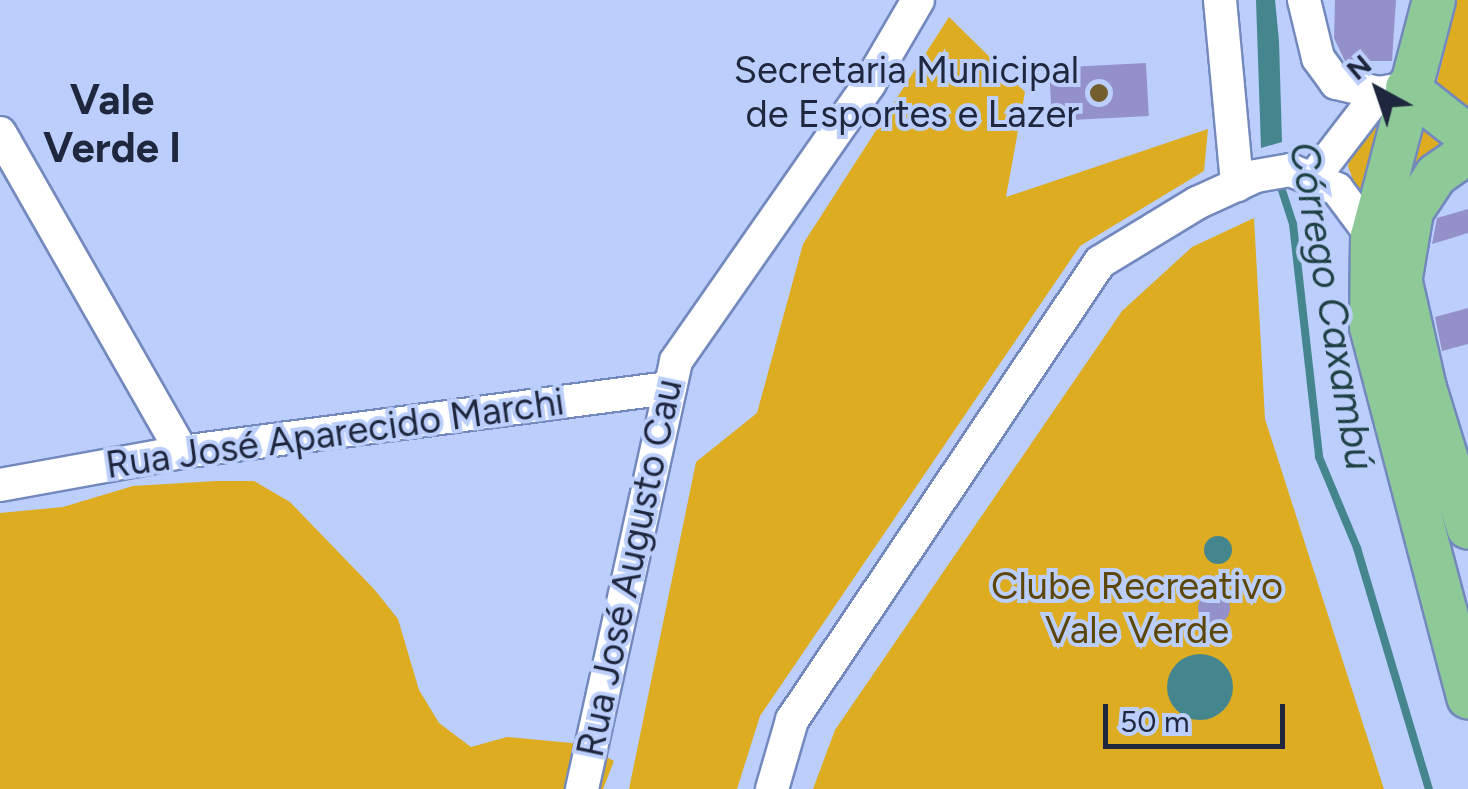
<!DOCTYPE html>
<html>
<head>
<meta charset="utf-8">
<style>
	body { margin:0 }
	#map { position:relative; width:1468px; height:789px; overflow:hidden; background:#bbcefc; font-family:Figtree,sans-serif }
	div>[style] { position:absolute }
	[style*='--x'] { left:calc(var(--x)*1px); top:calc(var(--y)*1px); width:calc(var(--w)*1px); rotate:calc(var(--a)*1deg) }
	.green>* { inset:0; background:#ddac20 }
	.water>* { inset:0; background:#45868e }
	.round { border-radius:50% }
	.stream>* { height:8px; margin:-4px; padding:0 4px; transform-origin:4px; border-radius:4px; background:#45868e }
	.building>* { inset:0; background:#9490ca; transform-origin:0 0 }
	.roads { filter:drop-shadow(2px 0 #7389be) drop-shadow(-2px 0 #7389be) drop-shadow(0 2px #7389be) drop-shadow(0 -2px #7389be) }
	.minor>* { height:32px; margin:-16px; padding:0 16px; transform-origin:16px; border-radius:16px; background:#fff }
	.major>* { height:42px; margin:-21px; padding:0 21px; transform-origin:21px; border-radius:21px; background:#8eca98 }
	.dots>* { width:28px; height:28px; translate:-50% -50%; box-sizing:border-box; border:5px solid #bbcefc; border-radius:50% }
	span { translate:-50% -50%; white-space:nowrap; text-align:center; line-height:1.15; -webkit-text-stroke:8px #bbcefc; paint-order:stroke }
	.poi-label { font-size:38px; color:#1e273d }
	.right { translate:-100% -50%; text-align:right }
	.street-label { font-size:38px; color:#1e273d }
	.park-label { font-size:38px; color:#5d4708 }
	.water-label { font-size:40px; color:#1f4145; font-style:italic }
	.quarter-label { font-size:42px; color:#1e273d; font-weight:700 }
	.north { position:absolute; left:1328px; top:40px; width:100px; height:100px; -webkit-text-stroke:8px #bbcefc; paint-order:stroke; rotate:320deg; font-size:28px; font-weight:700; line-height:40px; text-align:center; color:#1e273d }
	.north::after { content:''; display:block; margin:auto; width:35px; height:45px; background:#1e273d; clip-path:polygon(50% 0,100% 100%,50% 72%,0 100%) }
	.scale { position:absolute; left:1103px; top:704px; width:182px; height:45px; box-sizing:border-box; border:5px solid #1e273d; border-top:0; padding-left:12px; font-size:30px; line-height:35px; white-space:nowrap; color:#1e273d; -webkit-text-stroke:8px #bbcefc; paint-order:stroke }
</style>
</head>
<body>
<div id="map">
	<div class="green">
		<div style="clip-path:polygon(1457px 0,1468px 0,1468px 115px,1443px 98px,1437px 82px)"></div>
		<div style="clip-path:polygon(949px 17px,1025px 92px,1006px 197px,1208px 129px,1204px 171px,1080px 246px,760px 716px,737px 789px,629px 789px,696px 462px,757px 413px,803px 244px)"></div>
		<div style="clip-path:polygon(1413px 118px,1457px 142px,1390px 212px)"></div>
		<div style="clip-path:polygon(1380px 124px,1385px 128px,1364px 210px,1348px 166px,1355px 139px)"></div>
		<div style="clip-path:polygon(1254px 218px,1265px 419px,1384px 789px,813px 789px,835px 730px,1122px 311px,1192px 247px)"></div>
		<div style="clip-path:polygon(216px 481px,254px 481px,290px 502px,374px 589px,398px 619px,419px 690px,439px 723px,471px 747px,507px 737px,582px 744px,614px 761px,603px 789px,0 789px,0 513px,63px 507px,133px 486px)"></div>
	</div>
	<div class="water">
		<div style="clip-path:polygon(1256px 0,1275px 0,1279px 41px,1282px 142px,1261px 148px)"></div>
		<div class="round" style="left:1204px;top:536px;width:28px;height:28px"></div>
		<div class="round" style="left:1167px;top:654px;width:66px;height:66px"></div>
	</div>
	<div class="stream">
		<div style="--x:1278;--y:178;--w:48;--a:71.9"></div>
		<div style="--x:1293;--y:224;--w:234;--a:83.6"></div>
		<div style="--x:1319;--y:457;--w:99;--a:67.3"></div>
		<div style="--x:1357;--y:548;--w:252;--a:73.4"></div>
	</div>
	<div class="building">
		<div style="clip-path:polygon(1335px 0,1396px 0,1392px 61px,1345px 61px,1334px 38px)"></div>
		<div style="left:1146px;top:63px;width:53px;height:97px;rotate:87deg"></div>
		<div style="clip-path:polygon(1468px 209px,1468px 233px,1432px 244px,1437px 218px)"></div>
		<div style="clip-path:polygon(1468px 308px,1468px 344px,1442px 351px,1435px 317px)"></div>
		<div class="round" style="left:1198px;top:592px;width:32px;height:32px"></div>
	</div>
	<div class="roads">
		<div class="minor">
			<div style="--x:1220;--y:0;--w:186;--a:84.7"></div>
			<div style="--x:1304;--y:0;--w:60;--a:76.4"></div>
			<div style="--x:1318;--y:58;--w:31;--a:54"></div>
			<div style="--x:1336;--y:83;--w:44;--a:13.1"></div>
			<div style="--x:1379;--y:93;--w:28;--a:-10"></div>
			<div style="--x:0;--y:133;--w:367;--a:60.3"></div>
			<div style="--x:1315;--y:176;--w:105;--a:-52.4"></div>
			<div style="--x:0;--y:485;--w:185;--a:-10.3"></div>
			<div style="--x:182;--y:452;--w:492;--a:-7.5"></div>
			<div style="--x:582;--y:789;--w:438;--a:-77.6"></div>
			<div style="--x:676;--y:361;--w:338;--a:-55.1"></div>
			<div style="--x:869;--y:84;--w:97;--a:-59.7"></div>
			<div style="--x:772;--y:789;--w:72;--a:-73.8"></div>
			<div style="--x:792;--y:720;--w:552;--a:-56.08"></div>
			<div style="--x:1100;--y:262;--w:114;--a:-31.3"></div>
			<div style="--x:1197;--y:203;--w:65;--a:-24.6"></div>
			<div style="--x:1256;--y:176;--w:35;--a:-10"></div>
			<div style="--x:1290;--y:170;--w:51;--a:22"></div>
			<div style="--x:1337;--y:189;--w:59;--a:53.3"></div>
		</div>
		<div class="major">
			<div style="--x:1434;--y:0;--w:244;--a:104.7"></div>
			<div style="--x:1372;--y:236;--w:91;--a:90.6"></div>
			<div style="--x:1371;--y:327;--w:383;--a:75.3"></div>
			<div style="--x:1407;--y:88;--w:78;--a:38.2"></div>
			<div style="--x:1400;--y:278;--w:113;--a:77.2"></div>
			<div style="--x:1425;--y:388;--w:146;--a:72.9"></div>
			<div style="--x:1396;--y:307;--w:97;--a:-80.5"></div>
			<div style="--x:1412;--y:211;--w:43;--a:-56.3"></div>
			<div style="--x:1436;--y:175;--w:39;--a:-35"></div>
		</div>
	</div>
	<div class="dots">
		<div style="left:1099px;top:93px;background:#735e2d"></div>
	</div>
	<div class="poi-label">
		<span class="right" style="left:1079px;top:93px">Secretaria Municipal<br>de Esportes e Lazer</span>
	</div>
	<div class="street-label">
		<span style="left:335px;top:434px;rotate:-8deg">Rua José Aparecido Marchi</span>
		<span style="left:630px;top:568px;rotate:-78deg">Rua José Augusto Cau</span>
	</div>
	<div class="park-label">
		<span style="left:1137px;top:609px">Clube Recreativo<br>Vale Verde</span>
	</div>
	<div class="water-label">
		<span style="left:1332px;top:306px;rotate:80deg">Córrego Caxambú</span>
	</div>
	<div class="quarter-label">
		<span style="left:112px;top:124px">Vale<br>Verde I</span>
	</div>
	<div class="north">N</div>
	<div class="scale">50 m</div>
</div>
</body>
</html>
